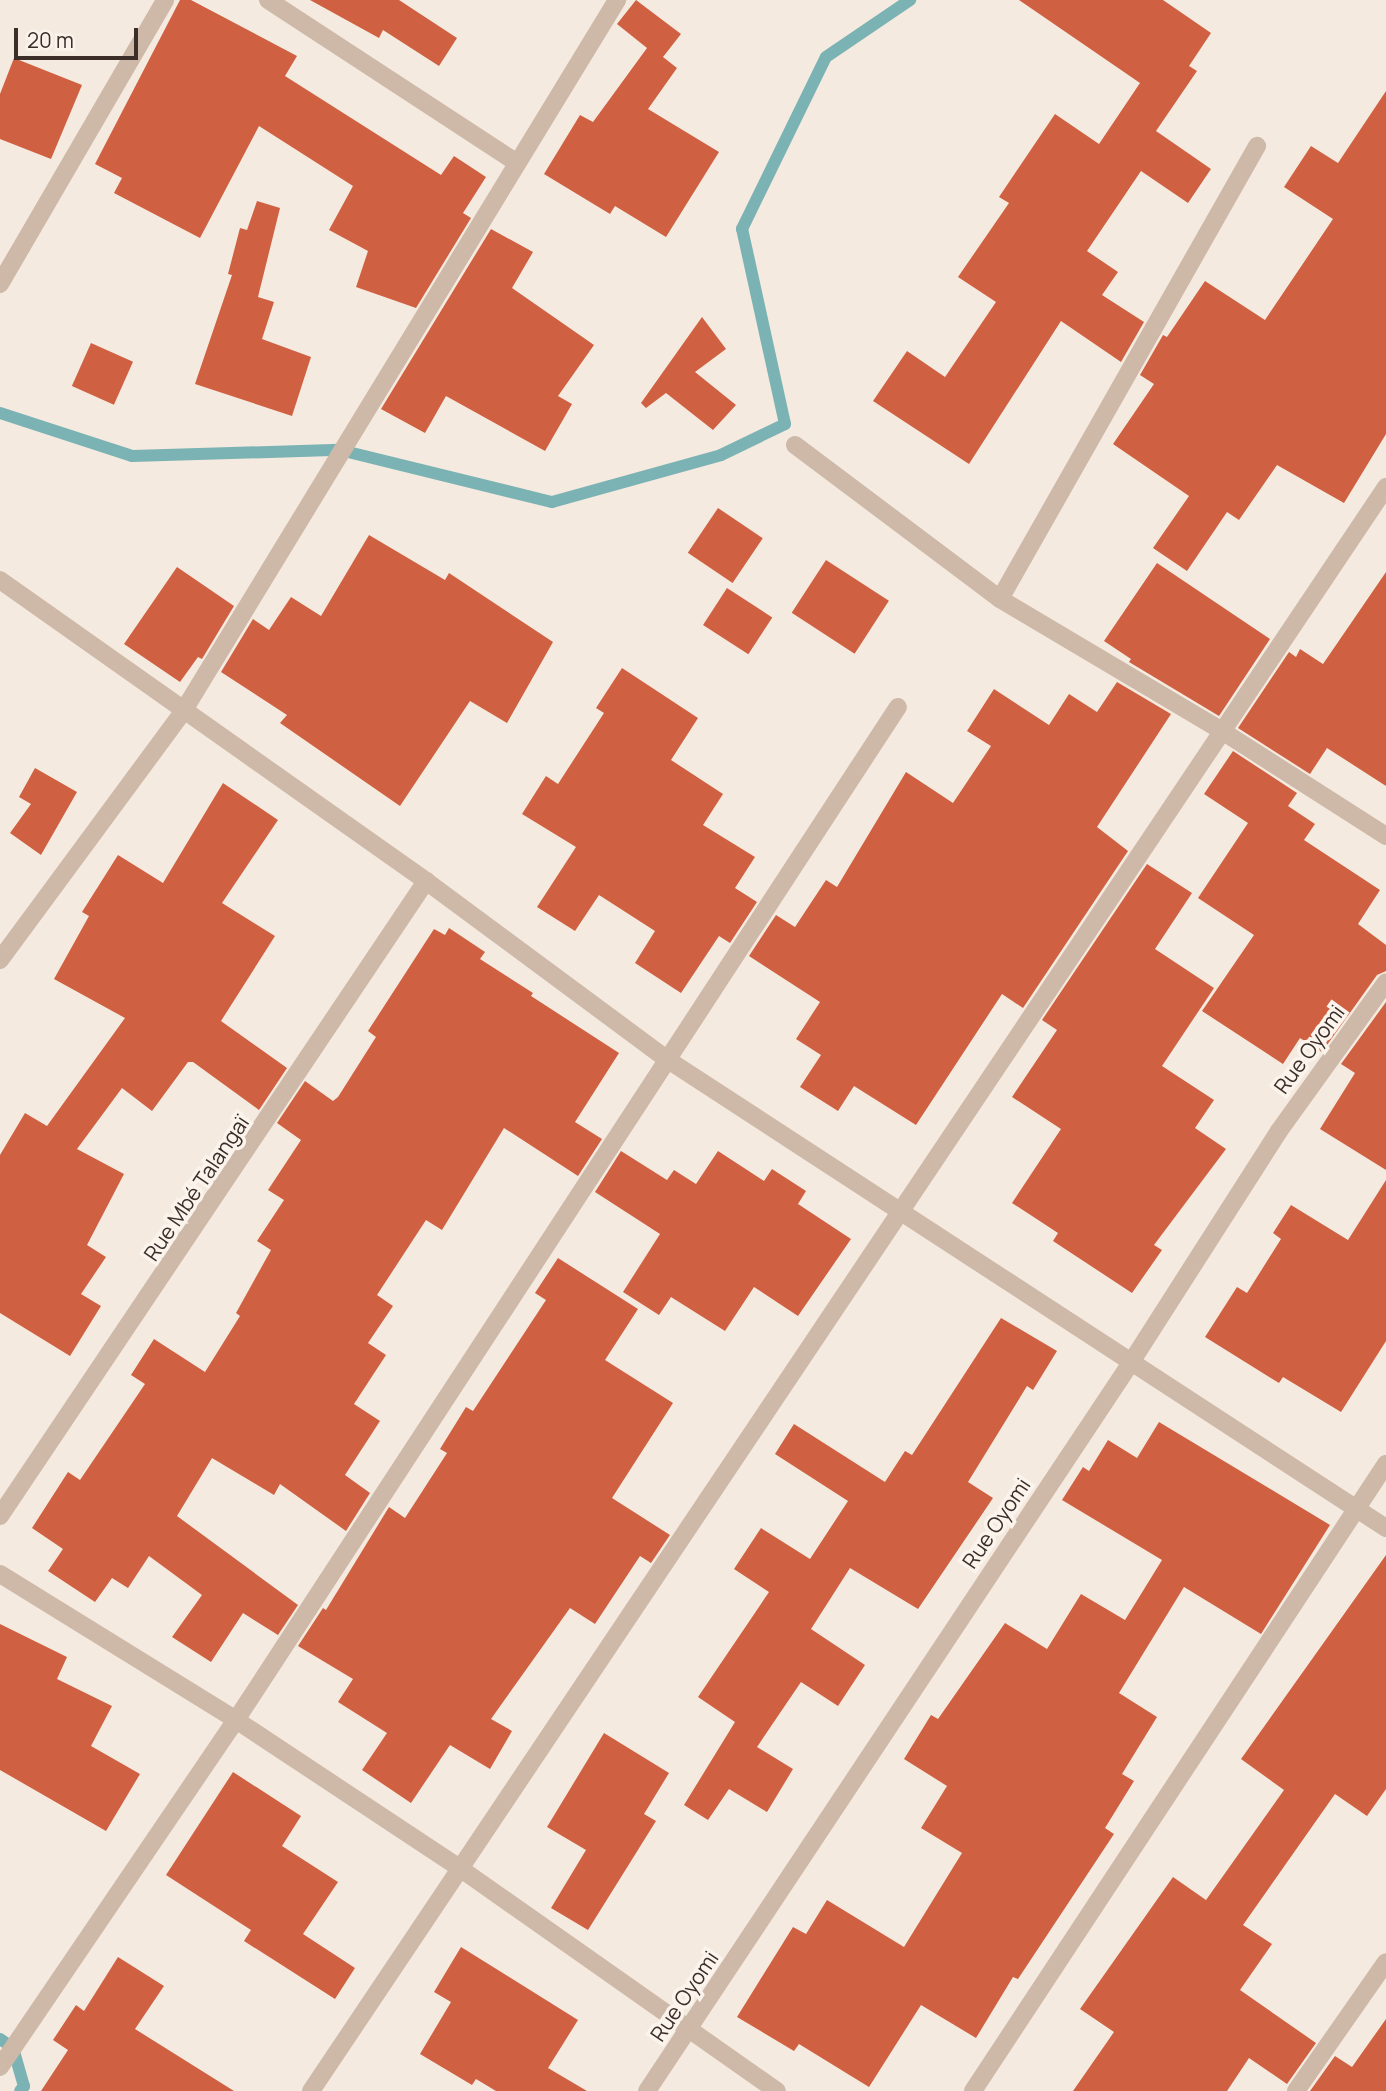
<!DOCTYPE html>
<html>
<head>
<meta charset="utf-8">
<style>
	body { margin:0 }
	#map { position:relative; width:1386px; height:2091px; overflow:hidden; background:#f5eadf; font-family:Manrope,sans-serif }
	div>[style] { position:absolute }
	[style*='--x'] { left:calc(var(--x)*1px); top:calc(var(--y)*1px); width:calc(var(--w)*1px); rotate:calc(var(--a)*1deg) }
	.stream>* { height:12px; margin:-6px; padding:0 6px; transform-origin:6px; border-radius:6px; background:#7bb3b4 }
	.building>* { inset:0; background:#cf6142; transform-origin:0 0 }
	.street>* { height:18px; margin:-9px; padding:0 9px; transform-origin:9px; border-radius:9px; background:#ceb9a9 }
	span { translate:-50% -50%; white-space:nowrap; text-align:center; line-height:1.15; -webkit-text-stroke:7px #fbf4ec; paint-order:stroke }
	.street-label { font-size:21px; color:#3b2e29 }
	.scale { position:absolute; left:14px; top:28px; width:124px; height:32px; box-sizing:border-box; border:4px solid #3b2e29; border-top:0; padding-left:9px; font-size:21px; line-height:24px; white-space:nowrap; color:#3b2e29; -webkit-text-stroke:5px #fbf4ec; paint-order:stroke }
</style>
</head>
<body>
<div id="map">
	<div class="stream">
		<div style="--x:0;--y:413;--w:139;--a:18"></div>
		<div style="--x:132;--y:456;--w:208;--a:-1.7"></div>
		<div style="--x:340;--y:450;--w:218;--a:13.8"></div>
		<div style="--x:552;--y:502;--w:175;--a:-15.5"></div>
		<div style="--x:721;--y:455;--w:71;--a:-25.8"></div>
		<div style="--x:785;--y:424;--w:200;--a:-102.4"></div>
		<div style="--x:742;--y:229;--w:191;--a:-64"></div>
		<div style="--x:826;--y:57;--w:102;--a:-34.2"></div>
		<div style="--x:0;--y:2039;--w:16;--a:35"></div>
		<div style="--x:13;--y:2048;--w:40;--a:74"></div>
		<div style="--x:24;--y:2086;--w:6;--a:129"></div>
	</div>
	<div class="building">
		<div style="clip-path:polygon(180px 0,191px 0,297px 56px,285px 76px,441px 175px,454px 156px,486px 177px,463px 213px,471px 218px,416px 308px,356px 287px,368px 251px,329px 230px,353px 186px,259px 126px,200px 238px,114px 193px,122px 178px,95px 164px)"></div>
		<div style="clip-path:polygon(310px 0,399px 0,457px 38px,439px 66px,383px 30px,379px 38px)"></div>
		<div style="clip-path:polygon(636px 0,681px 34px,663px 57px,677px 68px,648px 109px,719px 152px,666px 237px,615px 206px,610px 214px,544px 174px,580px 115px,593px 122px,647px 48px,617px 24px)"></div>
		<div style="clip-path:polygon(1019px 0,1163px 0,1211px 33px,1189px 66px,1197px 71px,1156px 131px,1211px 169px,1188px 203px,1141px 171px,1087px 251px,1118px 272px,1102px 295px,1144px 322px,1121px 362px,1061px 321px,969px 464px,873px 401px,907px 351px,945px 377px,996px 302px,958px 277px,1009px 203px,999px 197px,1055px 114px,1099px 144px,1140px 83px)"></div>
		<div style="clip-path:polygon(14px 58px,82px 85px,51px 159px,0 139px,0 94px)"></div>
		<div style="clip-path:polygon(1386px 91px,1386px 434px,1344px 503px,1277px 465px,1239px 520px,1227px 512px,1187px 571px,1153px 548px,1189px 496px,1113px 444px,1154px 384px,1140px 375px,1163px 335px,1167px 337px,1205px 281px,1265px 320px,1333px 219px,1284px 187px,1311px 146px,1338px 163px)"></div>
		<div style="clip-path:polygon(257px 201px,280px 208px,258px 297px,274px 302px,262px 339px,311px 357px,292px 416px,195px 384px,232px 275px,228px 274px,240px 228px,247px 230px)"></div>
		<div style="clip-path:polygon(491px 229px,533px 252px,512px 288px,594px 345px,558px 396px,572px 404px,545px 451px,446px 396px,425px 433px,381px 409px)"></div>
		<div style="clip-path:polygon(702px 317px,726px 349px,695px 372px,736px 405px,713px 430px,666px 393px,646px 408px,641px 403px)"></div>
		<div style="left:91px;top:343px;width:46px;height:47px;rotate:24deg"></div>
		<div style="left:718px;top:508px;width:54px;height:54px;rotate:34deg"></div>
		<div style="clip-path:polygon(369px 535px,445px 580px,449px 573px,553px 642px,507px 723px,470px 701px,400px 806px,280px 723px,287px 715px,221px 672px,253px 619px,269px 630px,291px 597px,321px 616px)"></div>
		<div style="left:826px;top:560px;width:75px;height:63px;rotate:33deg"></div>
		<div style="clip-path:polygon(1157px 563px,1270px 639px,1219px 716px,1129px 662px,1131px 659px,1104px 641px)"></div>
		<div style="clip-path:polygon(177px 567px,234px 606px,202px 659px,198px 657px,180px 682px,124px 644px)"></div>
		<div style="clip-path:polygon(1386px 572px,1386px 786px,1327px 748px,1310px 774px,1238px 728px,1289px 652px,1296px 657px,1300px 649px,1323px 664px)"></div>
		<div style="left:727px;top:588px;width:54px;height:44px;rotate:33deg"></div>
		<div style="clip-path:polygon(622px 668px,698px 718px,671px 760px,723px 794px,703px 825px,755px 857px,735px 888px,757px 902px,730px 943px,719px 936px,681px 993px,635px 963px,655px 931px,599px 895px,575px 931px,537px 907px,576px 847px,522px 814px,546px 776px,558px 784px,604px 713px,596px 708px)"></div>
		<div style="clip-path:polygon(1117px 682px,1171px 714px,1097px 827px,1128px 851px,1023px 1008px,1002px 994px,916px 1125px,854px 1086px,838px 1111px,800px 1087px,821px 1055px,796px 1039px,820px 1002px,749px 956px,776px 915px,795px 927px,826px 880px,837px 887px,906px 772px,953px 803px,991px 746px,967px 731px,994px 689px,1049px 725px,1069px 694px,1097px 712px)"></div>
		<div style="clip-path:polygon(1233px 751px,1297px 793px,1288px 806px,1315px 824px,1304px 840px,1380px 890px,1358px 924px,1386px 945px,1386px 971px,1377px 975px,1322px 1052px,1300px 1038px,1283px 1064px,1202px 1011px,1254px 935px,1198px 898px,1248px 823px,1204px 794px)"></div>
		<div style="clip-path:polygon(35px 768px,77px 792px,41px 855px,10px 833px,31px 804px,19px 797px)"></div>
		<div style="clip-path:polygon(223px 783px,278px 820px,222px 903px,275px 936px,221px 1021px,287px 1068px,259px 1110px,193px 1062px,188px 1062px,152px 1111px,122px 1088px,77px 1149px,124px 1174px,87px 1245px,106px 1257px,81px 1294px,101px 1306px,70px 1356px,0 1313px,0 1155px,25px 1113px,47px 1126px,125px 1018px,54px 979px,89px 916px,82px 912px,118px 855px,163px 883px)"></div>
		<div style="clip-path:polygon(1147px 864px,1192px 893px,1155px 949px,1214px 988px,1162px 1066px,1214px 1100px,1195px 1128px,1226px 1149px,1154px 1245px,1162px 1250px,1132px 1293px,1053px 1241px,1058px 1233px,1012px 1203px,1061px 1129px,1012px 1097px,1057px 1030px,1042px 1020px)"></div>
		<div style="clip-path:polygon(449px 928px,485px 952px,480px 959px,533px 993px,531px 996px,619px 1053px,575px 1122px,602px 1139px,578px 1176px,504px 1128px,442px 1230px,426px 1220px,377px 1295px,393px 1306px,368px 1343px,386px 1355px,354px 1404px,380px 1421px,345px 1475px,370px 1493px,346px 1531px,280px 1484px,274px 1495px,212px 1458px,177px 1516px,298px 1605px,278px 1635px,243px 1613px,211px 1662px,172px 1637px,202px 1595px,149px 1556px,128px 1588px,112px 1578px,95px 1602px,48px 1571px,63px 1549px,32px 1528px,68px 1472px,80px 1480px,145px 1384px,131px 1375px,154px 1339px,205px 1372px,240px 1316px,236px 1313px,271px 1250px,257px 1241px,284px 1200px,268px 1190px,301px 1140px,277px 1123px,305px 1081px,333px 1101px,338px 1097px,376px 1037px,368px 1031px,434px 929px,445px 935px)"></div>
		<div style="clip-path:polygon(1386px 1002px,1386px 1170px,1320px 1129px,1355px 1073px,1341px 1064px)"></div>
		<div style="clip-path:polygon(621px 1151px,667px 1180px,674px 1170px,696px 1184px,718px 1151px,764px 1181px,772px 1169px,806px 1191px,798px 1204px,851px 1239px,798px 1316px,754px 1287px,725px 1331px,671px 1297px,659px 1315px,623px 1292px,660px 1234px,595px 1192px)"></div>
		<div style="clip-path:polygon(1386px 1180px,1386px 1341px,1341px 1412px,1283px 1377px,1279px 1383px,1205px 1337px,1237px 1287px,1247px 1293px,1281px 1239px,1273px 1233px,1291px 1205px,1348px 1240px)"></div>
		<div style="clip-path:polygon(558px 1258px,638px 1309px,605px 1360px,673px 1403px,612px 1498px,670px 1535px,651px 1563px,640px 1556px,595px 1624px,570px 1608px,491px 1719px,512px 1731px,490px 1769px,450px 1745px,411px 1803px,362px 1770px,387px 1733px,338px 1702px,353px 1679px,298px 1646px,323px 1608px,326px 1610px,389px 1507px,405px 1518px,447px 1453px,440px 1449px,466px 1407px,473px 1411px,546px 1300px,535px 1293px)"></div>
		<div style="clip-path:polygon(1001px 1318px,1057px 1351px,1033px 1390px,1027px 1386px,968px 1482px,993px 1498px,918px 1609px,850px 1568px,811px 1629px,865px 1665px,838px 1706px,801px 1682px,757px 1747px,793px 1769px,767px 1812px,729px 1789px,708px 1820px,684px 1805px,735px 1722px,698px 1697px,769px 1592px,734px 1569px,761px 1528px,810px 1559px,848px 1501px,775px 1454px,794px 1424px,885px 1482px,905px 1451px,912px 1455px)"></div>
		<div style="clip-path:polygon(1159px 1422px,1330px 1525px,1261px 1634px,1184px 1587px,1119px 1693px,1157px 1717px,1122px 1774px,1134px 1781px,1105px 1828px,1114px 1834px,1018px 1979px,1013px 1977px,976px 2038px,921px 2005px,869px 2087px,799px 2044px,794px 2051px,737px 2017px,793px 1927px,806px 1934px,827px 1900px,904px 1947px,962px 1853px,921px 1828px,947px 1786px,904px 1759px,931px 1715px,938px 1719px,1005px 1623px,1047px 1649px,1081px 1594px,1125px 1620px,1162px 1560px,1062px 1500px,1083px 1467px,1089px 1471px,1108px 1440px,1137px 1458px)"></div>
		<div style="clip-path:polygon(1386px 1555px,1386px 1789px,1367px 1816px,1335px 1794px,1243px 1925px,1272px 1944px,1240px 1990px,1316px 2043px,1287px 2084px,1249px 2058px,1227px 2091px,1073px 2091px,1114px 2032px,1080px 2009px,1173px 1877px,1206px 1900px,1284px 1790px,1241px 1759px)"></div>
		<div style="clip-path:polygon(0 1624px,67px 1657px,57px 1679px,112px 1706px,91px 1746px,140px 1774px,106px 1831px,0 1770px)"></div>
		<div style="clip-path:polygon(604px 1733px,669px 1773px,644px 1814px,656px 1821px,588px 1930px,551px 1908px,586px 1850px,547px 1827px)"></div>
		<div style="clip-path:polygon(233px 1772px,301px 1816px,282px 1846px,338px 1882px,303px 1934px,355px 1968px,335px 1999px,244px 1941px,251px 1930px,166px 1875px)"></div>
		<div style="clip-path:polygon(461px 1947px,578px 2020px,548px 2068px,587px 2091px,496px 2091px,476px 2079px,472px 2085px,420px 2054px,451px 2002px,434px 1992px)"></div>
		<div style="clip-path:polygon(118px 1957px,164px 1986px,135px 2029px,234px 2091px,41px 2091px,68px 2050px,53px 2040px,76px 2005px,84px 2011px)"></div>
		<div style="clip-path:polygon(1386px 2019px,1386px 2091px,1310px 2091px,1335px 2056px,1352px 2067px)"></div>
	</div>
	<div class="street">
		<div style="--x:268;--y:0;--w:296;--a:33.2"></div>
		<div style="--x:0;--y:284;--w:328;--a:-59.8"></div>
		<div style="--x:795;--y:445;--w:256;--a:36.9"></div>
		<div style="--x:1000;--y:599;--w:258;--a:30.7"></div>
		<div style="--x:1222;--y:731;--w:195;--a:32.6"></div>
		<div style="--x:0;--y:580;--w:522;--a:35.24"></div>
		<div style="--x:426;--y:881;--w:297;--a:36.5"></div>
		<div style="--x:665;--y:1058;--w:861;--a:33.1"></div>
		<div style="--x:1000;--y:599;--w:521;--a:-60.43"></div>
		<div style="--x:0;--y:960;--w:310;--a:-53.6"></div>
		<div style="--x:184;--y:710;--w:832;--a:-58.62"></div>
		<div style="--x:0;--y:1516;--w:765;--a:-56.14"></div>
		<div style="--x:0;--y:1574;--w:278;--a:31.7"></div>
		<div style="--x:236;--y:1720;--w:270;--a:33.5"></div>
		<div style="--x:461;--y:1869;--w:386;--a:35.1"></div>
		<div style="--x:0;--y:2067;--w:420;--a:-55.8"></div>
		<div style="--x:236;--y:1720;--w:1210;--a:-56.84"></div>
		<div style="--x:311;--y:2091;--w:1931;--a:-56.17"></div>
		<div style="--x:647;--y:2091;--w:873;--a:-56.4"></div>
		<div style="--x:1130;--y:1364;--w:277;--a:-57.4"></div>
		<div style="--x:1279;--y:1131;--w:183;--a:-54.3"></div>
		<div style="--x:973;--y:2091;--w:751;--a:-56.63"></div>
		<div style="--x:1296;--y:2091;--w:157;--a:-55.1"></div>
	</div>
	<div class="street-label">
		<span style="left:1309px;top:1049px;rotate:-54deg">Rue Oyomi</span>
		<span style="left:196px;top:1188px;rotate:-56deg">Rue Mbé Talangaï</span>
		<span style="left:996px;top:1523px;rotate:-56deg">Rue Oyomi</span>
		<span style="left:684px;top:1996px;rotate:-56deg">Rue Oyomi</span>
	</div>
	<div class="scale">20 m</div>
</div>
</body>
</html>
